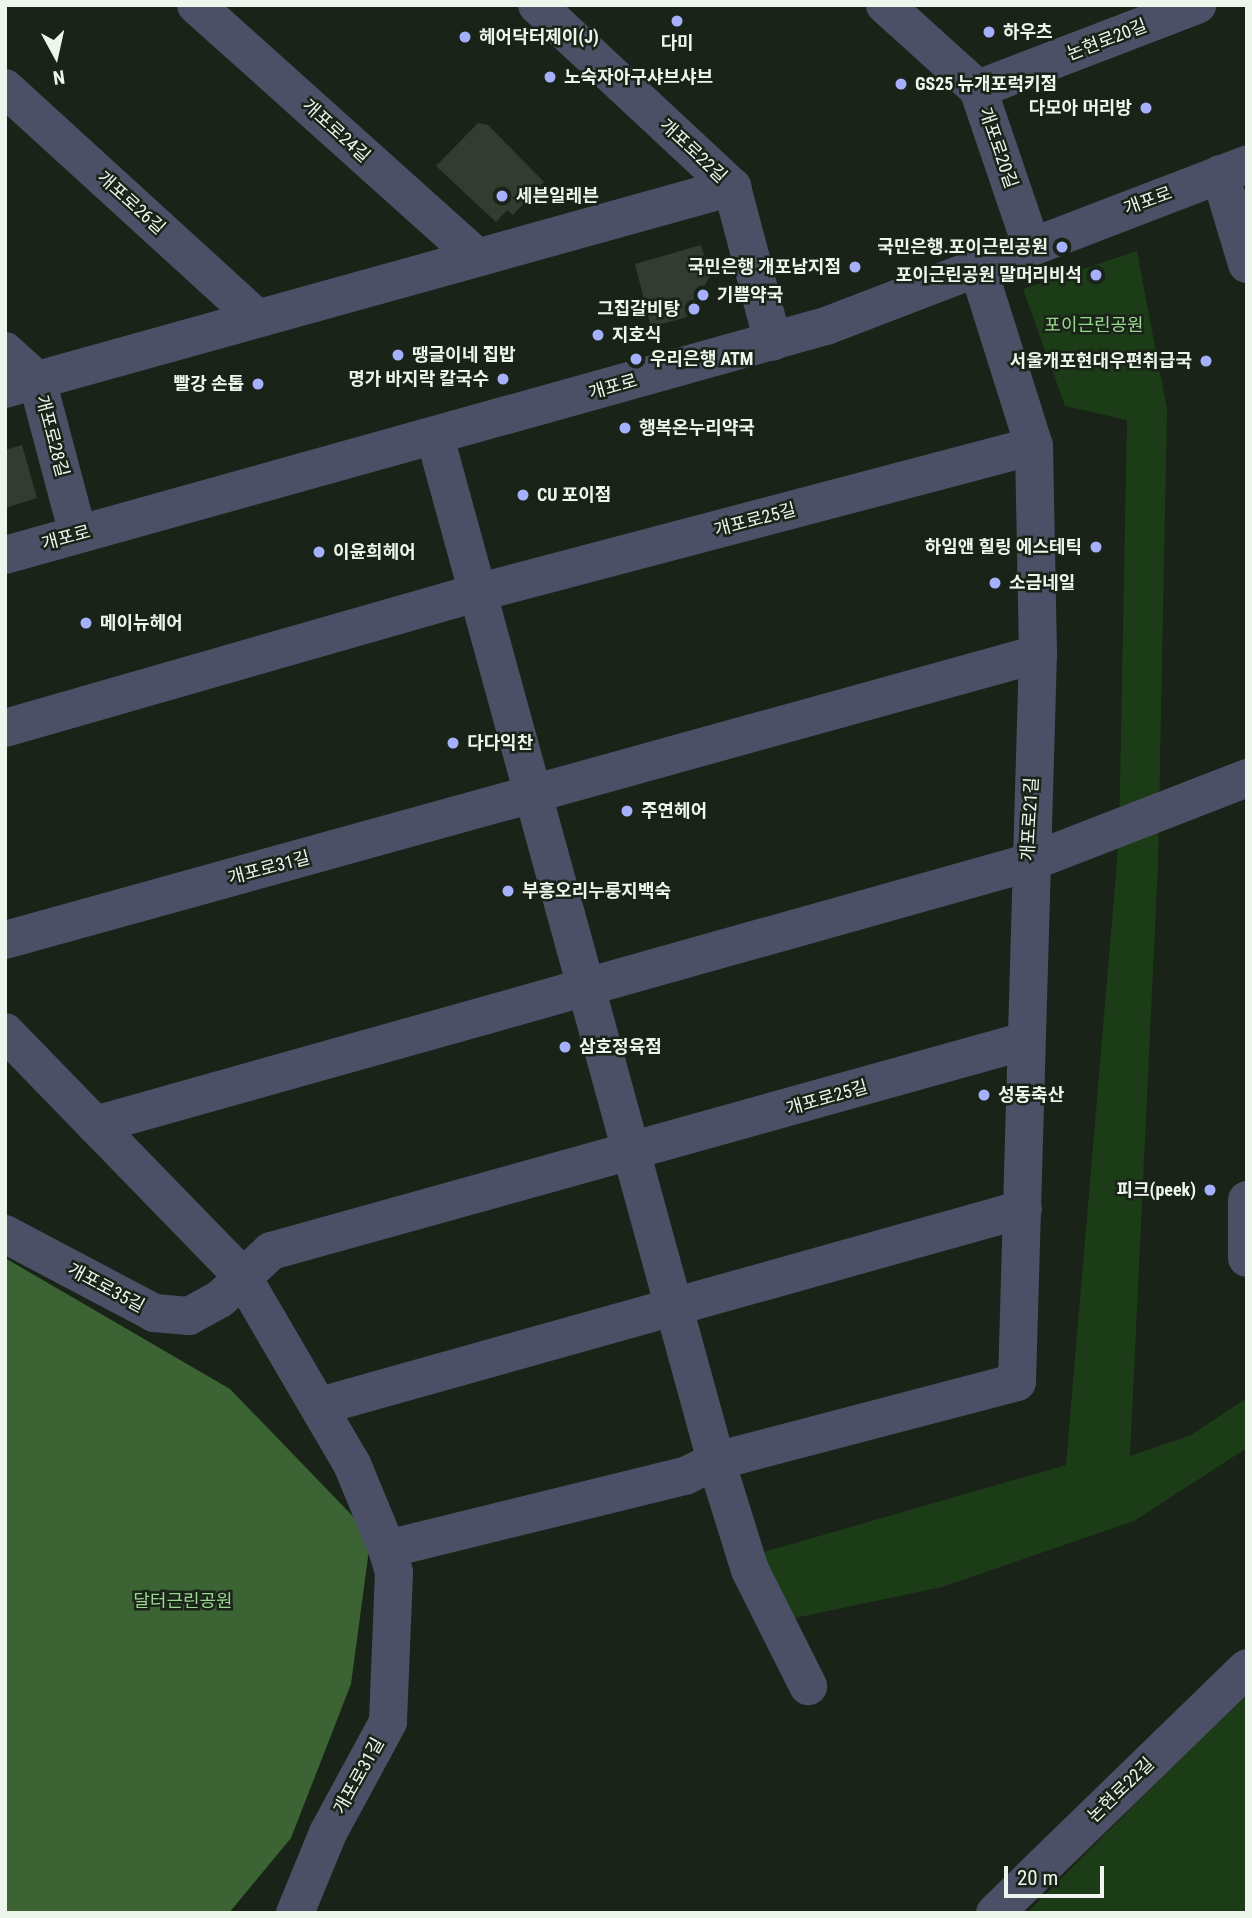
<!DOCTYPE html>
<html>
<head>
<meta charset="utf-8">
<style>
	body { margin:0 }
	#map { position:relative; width:1252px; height:1918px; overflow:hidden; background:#192317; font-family:"Roboto Condensed","Noto Sans KR",sans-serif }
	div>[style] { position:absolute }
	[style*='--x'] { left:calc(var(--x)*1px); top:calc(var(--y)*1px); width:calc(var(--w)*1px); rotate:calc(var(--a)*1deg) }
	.green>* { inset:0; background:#1c3c17 }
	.forest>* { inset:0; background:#3b6334 }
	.building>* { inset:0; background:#323c30 }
	.minor>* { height:38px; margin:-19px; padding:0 19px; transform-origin:19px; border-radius:19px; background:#4c5067 }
	.dots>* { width:19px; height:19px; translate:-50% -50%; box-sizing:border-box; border:4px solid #192317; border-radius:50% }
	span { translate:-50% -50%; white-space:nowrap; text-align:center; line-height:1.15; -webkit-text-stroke:5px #192317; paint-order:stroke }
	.poi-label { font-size:18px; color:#eef5ed; font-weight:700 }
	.left { translate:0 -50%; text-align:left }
	.right { translate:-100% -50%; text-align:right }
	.street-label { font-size:18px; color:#eef5ed }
	.park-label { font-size:18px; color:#9ad78f }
	.frame { position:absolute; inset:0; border:7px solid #eef5ed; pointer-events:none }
	.north { position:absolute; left:21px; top:21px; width:70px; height:70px; -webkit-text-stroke:5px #192317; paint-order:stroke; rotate:172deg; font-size:19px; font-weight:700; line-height:28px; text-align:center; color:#eef5ed }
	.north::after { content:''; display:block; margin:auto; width:24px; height:32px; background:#eef5ed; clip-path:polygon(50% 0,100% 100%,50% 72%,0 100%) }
	.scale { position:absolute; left:1004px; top:1866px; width:100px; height:32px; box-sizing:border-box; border:4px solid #eef5ed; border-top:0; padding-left:9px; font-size:21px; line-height:24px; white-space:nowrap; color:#eef5ed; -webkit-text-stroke:5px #192317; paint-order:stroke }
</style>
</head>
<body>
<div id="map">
	<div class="green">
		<div style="clip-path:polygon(1137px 251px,1167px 410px,1158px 864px,1130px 1456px,1191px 1435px,1247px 1398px,1247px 1448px,1134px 1521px,942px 1587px,790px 1619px,757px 1554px,1066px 1465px,1119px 838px,1127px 420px,1065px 406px,1023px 289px)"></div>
		<div style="clip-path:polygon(1247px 1689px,1247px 1913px,1027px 1913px,1138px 1801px)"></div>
	</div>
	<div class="forest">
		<div style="clip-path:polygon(5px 1258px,230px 1389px,371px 1535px,351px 1684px,291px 1838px,229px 1913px,5px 1913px)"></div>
	</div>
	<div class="building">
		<div style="clip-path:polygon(478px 123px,488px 125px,544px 182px,513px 215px,507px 210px,496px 222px,436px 166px)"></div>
		<div style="clip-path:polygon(701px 245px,710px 276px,687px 317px,651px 327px,635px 264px)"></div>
		<div style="clip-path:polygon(22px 445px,37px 498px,5px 508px,5px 450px)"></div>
	</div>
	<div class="minor">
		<div style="--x:196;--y:5;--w:376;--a:41.9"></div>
		<div style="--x:537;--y:5;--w:267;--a:43"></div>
		<div style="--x:732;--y:187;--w:160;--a:75.2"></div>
		<div style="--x:885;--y:5;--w:125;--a:42.1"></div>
		<div style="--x:978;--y:89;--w:165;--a:71.2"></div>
		<div style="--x:5;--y:88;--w:341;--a:42.4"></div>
		<div style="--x:978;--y:89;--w:235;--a:-21"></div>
		<div style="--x:1220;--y:174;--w:94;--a:73.3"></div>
		<div style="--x:5;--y:351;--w:43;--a:42.2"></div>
		<div style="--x:37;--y:380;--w:159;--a:75.1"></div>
		<div style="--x:5;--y:389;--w:755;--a:-15.53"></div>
		<div style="--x:435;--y:437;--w:1062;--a:74.65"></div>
		<div style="--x:716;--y:1461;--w:114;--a:72.7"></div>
		<div style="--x:750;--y:1570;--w:130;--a:63.4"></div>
		<div style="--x:5;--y:555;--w:852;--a:-15.59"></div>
		<div style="--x:826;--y:326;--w:451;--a:-21"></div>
		<div style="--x:5;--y:728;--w:490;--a:-16"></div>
		<div style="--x:476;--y:593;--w:577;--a:-14.76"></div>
		<div style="--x:5;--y:940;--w:1072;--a:-15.48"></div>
		<div style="--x:5;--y:1032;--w:340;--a:45.8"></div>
		<div style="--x:242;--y:1276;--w:218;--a:59.7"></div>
		<div style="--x:352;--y:1464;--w:92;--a:67.6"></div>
		<div style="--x:387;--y:1549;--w:24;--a:73"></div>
		<div style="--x:394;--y:1572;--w:150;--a:92.3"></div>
		<div style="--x:388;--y:1722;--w:126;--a:118.4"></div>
		<div style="--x:328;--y:1833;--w:87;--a:112.4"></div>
		<div style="--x:95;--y:1125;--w:969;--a:-15.69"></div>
		<div style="--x:1028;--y:863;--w:235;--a:-21.2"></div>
		<div style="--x:1247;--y:1200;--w:58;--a:90"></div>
		<div style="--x:5;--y:1234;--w:169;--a:27.9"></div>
		<div style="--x:154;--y:1313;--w:35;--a:5"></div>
		<div style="--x:189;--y:1316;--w:35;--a:-29"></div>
		<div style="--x:220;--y:1299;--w:70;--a:-43.3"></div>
		<div style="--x:271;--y:1251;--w:783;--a:-15.56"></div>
		<div style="--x:320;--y:1406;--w:730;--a:-15.65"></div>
		<div style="--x:387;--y:1549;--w:307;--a:-13.8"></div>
		<div style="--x:685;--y:1476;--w:34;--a:-26"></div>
		<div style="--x:716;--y:1461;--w:311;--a:-14.7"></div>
		<div style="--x:1017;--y:1382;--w:728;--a:-88.35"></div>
		<div style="--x:1038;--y:654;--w:208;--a:-91.1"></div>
		<div style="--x:1034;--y:446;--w:190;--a:-107.5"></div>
		<div style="--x:995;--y:1913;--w:351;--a:-44.2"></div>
	</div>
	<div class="dots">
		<div style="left:677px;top:21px;background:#a5b1fc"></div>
		<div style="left:989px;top:32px;background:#a5b1fc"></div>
		<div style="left:465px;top:37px;background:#a5b1fc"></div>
		<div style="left:550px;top:77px;background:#a5b1fc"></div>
		<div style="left:901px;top:84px;background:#a5b1fc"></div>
		<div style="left:1146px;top:108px;background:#a5b1fc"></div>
		<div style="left:502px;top:196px;background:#a5b1fc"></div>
		<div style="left:1062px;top:247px;background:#a5b1fc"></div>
		<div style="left:855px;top:267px;background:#a5b1fc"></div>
		<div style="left:1096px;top:275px;background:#a5b1fc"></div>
		<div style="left:703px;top:295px;background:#a5b1fc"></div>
		<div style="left:694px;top:309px;background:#a5b1fc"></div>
		<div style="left:598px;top:335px;background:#a5b1fc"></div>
		<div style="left:398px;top:355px;background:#a5b1fc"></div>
		<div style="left:636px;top:359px;background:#a5b1fc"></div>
		<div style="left:1206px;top:361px;background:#a5b1fc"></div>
		<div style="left:503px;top:379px;background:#a5b1fc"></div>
		<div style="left:258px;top:384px;background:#a5b1fc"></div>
		<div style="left:625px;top:428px;background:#a5b1fc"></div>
		<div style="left:523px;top:495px;background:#a5b1fc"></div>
		<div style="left:1096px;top:547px;background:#a5b1fc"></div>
		<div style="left:319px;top:552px;background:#a5b1fc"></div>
		<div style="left:995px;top:583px;background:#a5b1fc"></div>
		<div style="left:86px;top:623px;background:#a5b1fc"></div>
		<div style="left:453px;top:743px;background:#a5b1fc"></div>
		<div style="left:627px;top:811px;background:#a5b1fc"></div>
		<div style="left:508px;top:891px;background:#a5b1fc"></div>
		<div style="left:565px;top:1047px;background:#a5b1fc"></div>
		<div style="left:984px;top:1095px;background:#a5b1fc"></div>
		<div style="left:1210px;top:1190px;background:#a5b1fc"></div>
	</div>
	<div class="poi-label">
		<span class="left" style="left:1003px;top:32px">하우츠</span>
		<span class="left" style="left:479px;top:37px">헤어닥터제이(J)</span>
		<span style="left:677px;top:43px">다미</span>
		<span class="left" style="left:564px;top:77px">노숙자아구샤브샤브</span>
		<span class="left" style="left:915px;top:84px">GS25 뉴개포럭키점</span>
		<span class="right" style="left:1132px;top:108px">다모아 머리방</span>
		<span class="left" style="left:516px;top:196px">세븐일레븐</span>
		<span class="right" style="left:1048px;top:247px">국민은행.포이근린공원</span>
		<span class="right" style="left:841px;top:267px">국민은행 개포남지점</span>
		<span class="right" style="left:1082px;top:275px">포이근린공원 말머리비석</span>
		<span class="left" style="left:717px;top:295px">기쁨약국</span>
		<span class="right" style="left:680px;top:309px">그집갈비탕</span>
		<span class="left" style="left:612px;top:335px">지호식</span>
		<span class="left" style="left:412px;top:355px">땡글이네 집밥</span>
		<span class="left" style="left:650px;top:359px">우리은행 ATM</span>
		<span class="right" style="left:1192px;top:361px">서울개포현대우편취급국</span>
		<span class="right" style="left:489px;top:379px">명가 바지락 칼국수</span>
		<span class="right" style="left:244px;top:384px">빨강 손톱</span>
		<span class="left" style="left:639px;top:428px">행복온누리약국</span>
		<span class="left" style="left:537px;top:495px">CU 포이점</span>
		<span class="right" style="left:1082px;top:547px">하임앤 힐링 에스테틱</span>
		<span class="left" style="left:333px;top:552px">이윤희헤어</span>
		<span class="left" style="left:1009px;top:583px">소금네일</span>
		<span class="left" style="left:100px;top:623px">메이뉴헤어</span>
		<span class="left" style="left:467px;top:743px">다다익찬</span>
		<span class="left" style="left:641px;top:811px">주연헤어</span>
		<span class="left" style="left:522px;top:891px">부흥오리누룽지백숙</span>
		<span class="left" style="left:579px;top:1047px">삼호정육점</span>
		<span class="left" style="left:998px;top:1095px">성동축산</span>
		<span class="right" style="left:1196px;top:1190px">피크(peek)</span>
	</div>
	<div class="street-label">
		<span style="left:1107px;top:40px;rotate:-21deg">논현로20길</span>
		<span style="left:336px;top:131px;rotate:42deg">개포로24길</span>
		<span style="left:998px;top:148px;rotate:71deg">개포로20길</span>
		<span style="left:693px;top:151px;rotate:43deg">개포로22길</span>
		<span style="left:1148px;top:201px;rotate:-20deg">개포로</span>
		<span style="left:131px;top:203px;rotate:42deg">개포로26길</span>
		<span style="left:613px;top:387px;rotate:-16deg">개포로</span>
		<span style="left:52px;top:436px;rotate:75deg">개포로28길</span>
		<span style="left:755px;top:520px;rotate:-15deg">개포로25길</span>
		<span style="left:66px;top:538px;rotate:-15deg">개포로</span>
		<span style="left:1030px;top:819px;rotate:-87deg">개포로21길</span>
		<span style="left:269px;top:868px;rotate:-15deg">개포로31길</span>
		<span style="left:827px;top:1098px;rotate:-16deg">개포로25길</span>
		<span style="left:106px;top:1288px;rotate:28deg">개포로35길</span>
		<span style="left:359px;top:1776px;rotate:-61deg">개포로31길</span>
		<span style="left:1121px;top:1790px;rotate:-44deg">논현로22길</span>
	</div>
	<div class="park-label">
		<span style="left:1094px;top:325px">포이근린공원</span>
		<span style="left:183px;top:1601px">달터근린공원</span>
	</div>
	<div class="frame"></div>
	<div class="north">N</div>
	<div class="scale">20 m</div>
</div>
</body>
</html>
